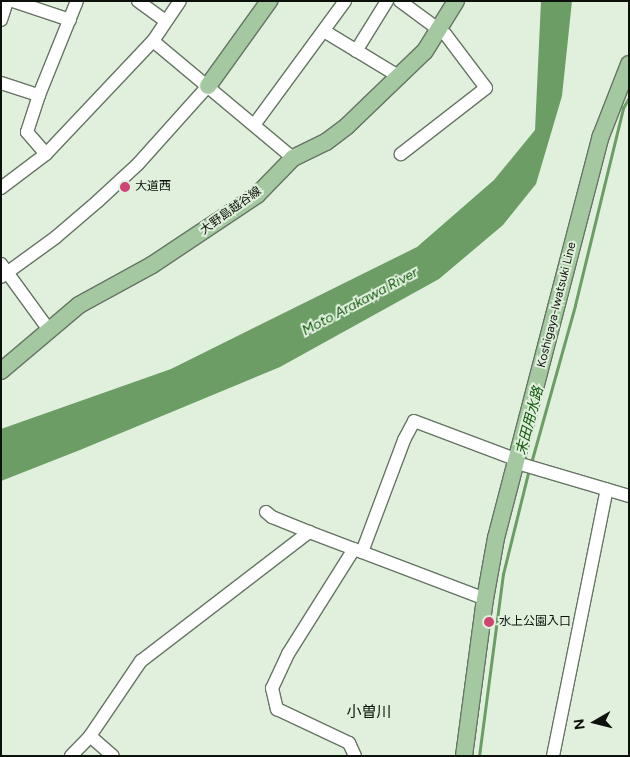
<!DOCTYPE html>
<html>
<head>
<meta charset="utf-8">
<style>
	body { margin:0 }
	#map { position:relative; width:630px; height:757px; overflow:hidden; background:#e0f0dd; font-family:Figtree,"Noto Sans JP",sans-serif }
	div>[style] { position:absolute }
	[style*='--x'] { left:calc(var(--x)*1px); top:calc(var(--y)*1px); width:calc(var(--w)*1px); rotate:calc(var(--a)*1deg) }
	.water>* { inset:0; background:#6b9d65 }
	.stream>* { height:3px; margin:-1.5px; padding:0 1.5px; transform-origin:1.5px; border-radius:1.5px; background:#6b9d65 }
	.roads { filter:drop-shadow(1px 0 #667564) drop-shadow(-1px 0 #667564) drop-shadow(0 1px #667564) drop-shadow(0 -1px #667564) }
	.minor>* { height:12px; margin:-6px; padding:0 6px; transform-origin:6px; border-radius:6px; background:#fff }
	.major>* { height:16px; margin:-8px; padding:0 8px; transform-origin:8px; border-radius:8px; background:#a4c8a0 }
	.dots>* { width:14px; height:14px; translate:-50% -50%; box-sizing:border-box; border:2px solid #e0f0dd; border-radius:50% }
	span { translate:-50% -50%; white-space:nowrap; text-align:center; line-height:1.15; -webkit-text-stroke:4px #e0f0dd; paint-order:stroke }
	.poi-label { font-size:12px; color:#0c110b }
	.left { translate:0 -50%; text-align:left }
	.street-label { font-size:12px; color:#0c110b }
	.water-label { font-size:14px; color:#10580a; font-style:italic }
	.quarter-label { font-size:15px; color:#0c110b }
	.frame { position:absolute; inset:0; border:2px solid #0c110b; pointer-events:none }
	.north { position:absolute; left:570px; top:697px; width:50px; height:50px; -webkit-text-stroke:4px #e0f0dd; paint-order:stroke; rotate:262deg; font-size:14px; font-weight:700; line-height:20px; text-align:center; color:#0c110b }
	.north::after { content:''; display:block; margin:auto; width:18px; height:22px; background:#0c110b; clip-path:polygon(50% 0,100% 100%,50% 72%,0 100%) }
</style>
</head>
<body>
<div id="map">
	<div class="water">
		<div style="clip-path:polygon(541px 1px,572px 1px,562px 96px,536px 184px,503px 225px,439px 279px,280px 367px,80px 450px,1px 481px,1px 429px,171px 369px,417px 247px,494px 180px,535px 130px)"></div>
	</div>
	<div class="stream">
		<div style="--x:531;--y:463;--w:164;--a:-74.4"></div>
		<div style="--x:575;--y:305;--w:203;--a:-76.3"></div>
		<div style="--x:623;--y:108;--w:13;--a:-61"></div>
		<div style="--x:479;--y:756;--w:184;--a:-82.5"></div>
		<div style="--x:503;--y:574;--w:108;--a:-76.1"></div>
	</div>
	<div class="roads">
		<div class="minor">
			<div style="--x:13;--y:1;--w:60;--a:18.4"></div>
			<div style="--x:138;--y:1;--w:34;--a:36"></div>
			<div style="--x:400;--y:1;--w:57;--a:36.5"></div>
			<div style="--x:446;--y:35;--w:66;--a:53"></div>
			<div style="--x:486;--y:88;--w:108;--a:142.2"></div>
			<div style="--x:1;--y:20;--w:20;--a:-72"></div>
			<div style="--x:324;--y:31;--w:89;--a:31.2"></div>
			<div style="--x:153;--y:41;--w:182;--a:39.9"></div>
			<div style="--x:356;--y:51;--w:59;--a:-58.2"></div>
			<div style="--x:1;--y:83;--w:40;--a:18"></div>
			<div style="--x:254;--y:125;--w:154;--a:-53.7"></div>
			<div style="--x:46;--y:154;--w:29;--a:-131"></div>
			<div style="--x:27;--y:132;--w:39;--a:-72"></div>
			<div style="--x:39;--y:95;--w:101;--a:-68"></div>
			<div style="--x:1;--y:188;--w:56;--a:-37.1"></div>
			<div style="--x:46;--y:154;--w:156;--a:-46.6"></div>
			<div style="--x:153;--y:41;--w:48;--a:-56"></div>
			<div style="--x:1;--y:264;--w:82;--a:54"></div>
			<div style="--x:1;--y:277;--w:68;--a:-36"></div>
			<div style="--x:56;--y:237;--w:55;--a:-40.6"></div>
			<div style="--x:98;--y:201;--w:54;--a:-42.8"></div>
			<div style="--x:138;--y:164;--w:105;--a:-48.1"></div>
			<div style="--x:517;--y:463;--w:117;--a:16.4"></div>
			<div style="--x:266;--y:512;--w:8;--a:40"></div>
			<div style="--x:272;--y:517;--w:40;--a:22"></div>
			<div style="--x:309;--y:532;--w:188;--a:20.8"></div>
			<div style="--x:354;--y:549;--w:124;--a:122.2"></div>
			<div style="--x:288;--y:654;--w:38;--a:115"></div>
			<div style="--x:272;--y:688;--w:22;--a:77"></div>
			<div style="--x:277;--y:709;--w:80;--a:25.3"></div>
			<div style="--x:349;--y:743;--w:14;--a:65"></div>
			<div style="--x:362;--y:552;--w:120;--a:-69.4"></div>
			<div style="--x:404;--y:440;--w:21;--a:-62"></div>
			<div style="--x:414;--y:421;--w:111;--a:20.6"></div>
			<div style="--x:90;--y:736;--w:30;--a:41"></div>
			<div style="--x:71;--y:756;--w:28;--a:-46"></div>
			<div style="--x:90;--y:736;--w:91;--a:-55.8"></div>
			<div style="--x:141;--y:661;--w:212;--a:-37.5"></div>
			<div style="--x:553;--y:756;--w:272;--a:-78.6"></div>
		</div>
		<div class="major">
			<div style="--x:208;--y:86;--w:105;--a:-54.3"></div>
			<div style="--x:1;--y:371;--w:102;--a:-40.2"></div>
			<div style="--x:79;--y:305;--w:83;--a:-28.7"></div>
			<div style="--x:152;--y:265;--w:126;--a:-33.7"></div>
			<div style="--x:257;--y:195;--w:52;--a:-45.8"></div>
			<div style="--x:293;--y:158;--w:37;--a:-26"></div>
			<div style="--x:326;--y:142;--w:26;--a:-37"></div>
			<div style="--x:347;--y:126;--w:108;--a:-43.9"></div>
			<div style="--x:425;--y:51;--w:59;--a:-58.2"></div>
			<div style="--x:464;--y:756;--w:158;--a:-82.4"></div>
			<div style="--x:485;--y:599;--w:62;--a:-79.8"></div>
			<div style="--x:496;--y:538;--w:415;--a:-75.4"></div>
			<div style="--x:601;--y:136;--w:77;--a:-68.7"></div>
		</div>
	</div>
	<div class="dots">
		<div style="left:125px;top:187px;background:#d04473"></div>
		<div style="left:489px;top:622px;background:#d04473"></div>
	</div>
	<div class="poi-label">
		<span class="left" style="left:135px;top:187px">大道西</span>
		<span class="left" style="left:499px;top:622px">水上公園入口</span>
	</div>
	<div class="street-label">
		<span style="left:231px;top:211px;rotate:-36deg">大野島越谷線</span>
		<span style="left:557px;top:305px;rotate:-76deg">Koshigaya-Iwatsuki Line</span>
	</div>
	<div class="water-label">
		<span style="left:360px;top:302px;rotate:-28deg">Moto Arakawa River</span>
		<span style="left:530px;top:421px;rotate:-75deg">末田用水路</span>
	</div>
	<div class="quarter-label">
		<span style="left:369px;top:713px">小曽川</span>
	</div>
	<div class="frame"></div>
	<div class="north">N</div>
</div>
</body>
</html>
